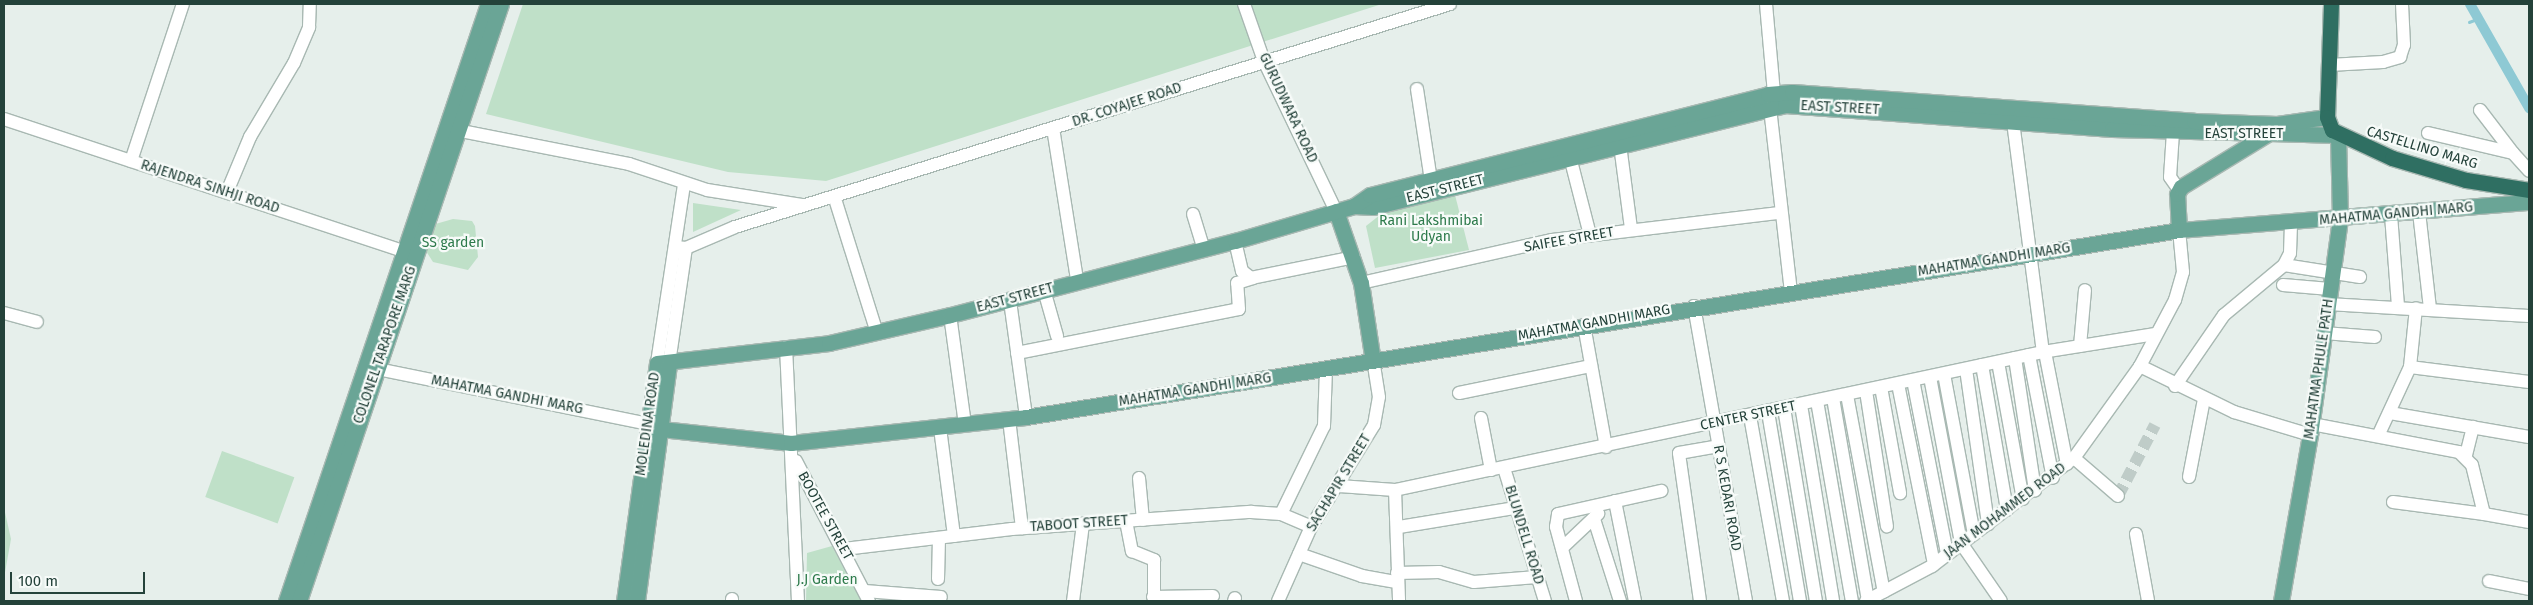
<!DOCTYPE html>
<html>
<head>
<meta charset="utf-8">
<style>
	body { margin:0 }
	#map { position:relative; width:2533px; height:605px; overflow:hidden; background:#e6efeb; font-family:"Fira Sans",sans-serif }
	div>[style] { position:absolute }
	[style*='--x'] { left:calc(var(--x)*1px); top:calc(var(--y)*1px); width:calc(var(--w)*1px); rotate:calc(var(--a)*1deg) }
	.green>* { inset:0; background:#bfe0c8; transform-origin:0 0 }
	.stream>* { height:2.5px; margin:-1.25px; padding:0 1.25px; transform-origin:1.25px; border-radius:1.25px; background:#8ec9d4 }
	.canal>* { height:10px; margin:-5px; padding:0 5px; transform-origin:5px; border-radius:5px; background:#8ec9d4 }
	.minor-tunnel>* { height:12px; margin-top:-6px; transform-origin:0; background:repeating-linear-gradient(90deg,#bfccc8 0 12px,transparent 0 18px) }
	.roads { filter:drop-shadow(1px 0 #a8b8b2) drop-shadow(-1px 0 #a8b8b2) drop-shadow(0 1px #a8b8b2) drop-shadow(0 -1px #a8b8b2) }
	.minor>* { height:12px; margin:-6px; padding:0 6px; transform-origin:6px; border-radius:6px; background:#fff }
	.major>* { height:15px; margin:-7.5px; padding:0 7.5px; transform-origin:7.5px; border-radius:7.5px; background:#6aa596 }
	.highway>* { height:15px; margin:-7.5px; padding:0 7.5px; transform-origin:7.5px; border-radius:7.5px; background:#2f6f62 }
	span { translate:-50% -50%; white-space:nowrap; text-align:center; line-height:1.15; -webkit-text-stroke:4.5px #f7fbf9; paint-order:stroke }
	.street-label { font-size:14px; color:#24423a }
	.park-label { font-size:14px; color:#2d7a4b }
	.frame { position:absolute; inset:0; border:5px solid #24423a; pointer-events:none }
	.scale { position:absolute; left:10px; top:572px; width:135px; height:22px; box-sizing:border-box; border:2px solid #24423a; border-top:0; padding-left:6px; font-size:15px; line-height:18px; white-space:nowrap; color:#24423a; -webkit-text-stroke:4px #f7fbf9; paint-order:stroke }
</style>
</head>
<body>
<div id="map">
	<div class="green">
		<div style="clip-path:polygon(523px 4px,1382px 4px,826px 181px,728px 172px,486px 114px)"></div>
		<div style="clip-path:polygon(1455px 195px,1469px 250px,1375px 268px,1366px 226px,1385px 211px)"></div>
		<div style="clip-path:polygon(693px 203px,741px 210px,693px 232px)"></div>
		<div style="clip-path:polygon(453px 219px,472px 221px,475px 226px,478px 257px,468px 270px,433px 262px,424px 248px,432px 225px)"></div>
		<div style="left:222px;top:451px;width:77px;height:49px;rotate:20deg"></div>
		<div style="clip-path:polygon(4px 508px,11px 539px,4px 578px)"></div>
		<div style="clip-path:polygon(832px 546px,861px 601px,806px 601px,807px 553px)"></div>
	</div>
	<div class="stream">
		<div style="--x:2469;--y:22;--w:9;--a:-21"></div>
	</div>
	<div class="canal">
		<div style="--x:2470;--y:4;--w:120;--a:60.4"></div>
	</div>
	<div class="minor-tunnel">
		<div style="--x:2118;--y:496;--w:80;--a:-62.5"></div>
	</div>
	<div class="roads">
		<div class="minor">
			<div style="--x:1244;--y:4;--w:60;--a:70.7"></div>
			<div style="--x:1264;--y:61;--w:166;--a:64.4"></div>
			<div style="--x:1766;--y:4;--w:90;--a:84.9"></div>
			<div style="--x:2329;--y:65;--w:54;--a:-3.2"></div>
			<div style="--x:2383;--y:62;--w:18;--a:-16"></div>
			<div style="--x:2400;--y:57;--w:13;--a:-72"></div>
			<div style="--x:2404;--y:45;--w:41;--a:-92.8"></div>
			<div style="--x:1417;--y:89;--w:92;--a:81.3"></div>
			<div style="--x:1770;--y:108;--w:185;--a:83.5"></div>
			<div style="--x:2480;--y:110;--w:54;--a:52.5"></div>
			<div style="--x:2012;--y:114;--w:240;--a:82.6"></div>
			<div style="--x:4;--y:119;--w:431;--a:18.3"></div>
			<div style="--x:1053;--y:128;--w:154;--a:81"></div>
			<div style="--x:451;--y:129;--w:181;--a:11.1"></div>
			<div style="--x:629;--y:164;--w:82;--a:18.4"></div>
			<div style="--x:707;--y:190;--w:96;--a:9"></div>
			<div style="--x:2173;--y:132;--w:45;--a:93.8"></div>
			<div style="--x:2170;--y:177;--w:16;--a:55"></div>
			<div style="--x:2428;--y:133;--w:87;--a:13.2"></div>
			<div style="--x:2513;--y:153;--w:24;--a:48"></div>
			<div style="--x:1620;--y:145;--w:85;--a:82.5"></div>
			<div style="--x:1570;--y:157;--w:81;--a:75.6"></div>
			<div style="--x:131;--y:161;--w:165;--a:-71.7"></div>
			<div style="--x:227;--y:192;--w:60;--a:-67.3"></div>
			<div style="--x:250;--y:137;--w:86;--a:-59.3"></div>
			<div style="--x:294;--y:63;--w:39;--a:-67"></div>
			<div style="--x:309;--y:27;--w:23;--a:-88"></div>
			<div style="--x:835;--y:199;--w:140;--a:72.6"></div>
			<div style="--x:2419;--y:212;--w:98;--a:83.5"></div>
			<div style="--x:1193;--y:214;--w:34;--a:73"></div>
			<div style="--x:2391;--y:215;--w:92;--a:85.6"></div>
			<div style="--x:1235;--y:241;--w:31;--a:77"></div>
			<div style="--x:1242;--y:271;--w:11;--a:38"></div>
			<div style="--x:1251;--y:278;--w:105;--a:-11.5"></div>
			<div style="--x:676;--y:247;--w:10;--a:6"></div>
			<div style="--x:686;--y:248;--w:53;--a:-23.2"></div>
			<div style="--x:735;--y:227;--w:749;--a:-17.32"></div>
			<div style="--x:2284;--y:265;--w:77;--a:9"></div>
			<div style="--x:1361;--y:283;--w:196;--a:-12.7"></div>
			<div style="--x:1552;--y:240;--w:229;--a:-6.8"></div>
			<div style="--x:2283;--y:285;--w:47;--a:4.9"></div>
			<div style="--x:1044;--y:290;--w:48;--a:74.2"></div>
			<div style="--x:1010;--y:301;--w:117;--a:82.1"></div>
			<div style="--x:2328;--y:304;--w:201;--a:3.4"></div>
			<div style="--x:1694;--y:306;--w:300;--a:80"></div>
			<div style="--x:4;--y:313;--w:34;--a:15"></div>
			<div style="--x:950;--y:315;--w:111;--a:82.2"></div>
			<div style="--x:1584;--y:325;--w:124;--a:79.8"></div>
			<div style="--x:2324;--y:333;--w:51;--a:4.5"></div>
			<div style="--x:2080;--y:346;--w:56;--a:-84.9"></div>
			<div style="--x:786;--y:347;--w:254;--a:87.3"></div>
			<div style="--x:2045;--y:352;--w:114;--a:78.9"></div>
			<div style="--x:1017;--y:353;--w:226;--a:-11.2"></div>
			<div style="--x:1239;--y:309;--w:26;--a:-94"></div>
			<div style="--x:1237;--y:283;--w:17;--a:-17"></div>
			<div style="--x:2029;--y:355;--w:125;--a:79"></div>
			<div style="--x:2015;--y:358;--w:134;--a:81.4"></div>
			<div style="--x:1998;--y:362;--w:139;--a:79.7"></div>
			<div style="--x:657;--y:363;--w:180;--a:-81.4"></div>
			<div style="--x:669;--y:363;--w:116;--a:-81.6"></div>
			<div style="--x:1982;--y:365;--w:147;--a:80.2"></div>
			<div style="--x:2140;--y:366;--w:105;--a:26.1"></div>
			<div style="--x:2234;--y:412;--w:79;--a:16.8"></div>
			<div style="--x:368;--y:367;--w:286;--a:11.5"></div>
			<div style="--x:2410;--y:367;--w:120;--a:7.2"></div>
			<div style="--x:1966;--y:369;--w:157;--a:81.9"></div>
			<div style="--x:1944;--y:374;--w:163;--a:79.4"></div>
			<div style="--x:1930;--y:377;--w:169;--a:79.4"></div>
			<div style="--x:1961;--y:543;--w:70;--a:55.4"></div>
			<div style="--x:1913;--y:380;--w:177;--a:78.9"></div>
			<div style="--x:1898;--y:384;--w:184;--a:78.7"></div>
			<div style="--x:2175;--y:386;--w:86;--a:-55.4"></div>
			<div style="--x:2224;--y:315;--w:78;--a:-39.8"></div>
			<div style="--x:2284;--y:265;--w:13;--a:-63"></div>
			<div style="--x:2290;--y:253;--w:31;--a:-88"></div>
			<div style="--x:1881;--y:387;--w:108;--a:79.8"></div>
			<div style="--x:1866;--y:391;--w:137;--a:81.2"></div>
			<div style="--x:1459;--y:393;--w:135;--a:-11.6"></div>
			<div style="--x:1847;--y:395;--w:200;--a:79.4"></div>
			<div style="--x:1833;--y:398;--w:206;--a:80.2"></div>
			<div style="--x:1817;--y:401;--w:203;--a:80.1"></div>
			<div style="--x:1801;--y:405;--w:199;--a:80.7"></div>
			<div style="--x:1784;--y:408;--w:196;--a:80.6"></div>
			<div style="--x:1768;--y:412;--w:192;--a:80.4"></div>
			<div style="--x:2390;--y:413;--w:141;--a:9.8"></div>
			<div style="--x:1750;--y:416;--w:188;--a:79.9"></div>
			<div style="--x:1481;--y:418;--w:53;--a:79.1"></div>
			<div style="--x:1009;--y:419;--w:110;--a:83.2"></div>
			<div style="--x:2312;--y:424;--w:150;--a:10.8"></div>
			<div style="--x:2459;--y:452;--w:18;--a:45"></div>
			<div style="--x:2472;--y:465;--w:50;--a:76.2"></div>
			<div style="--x:2484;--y:514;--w:46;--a:10.1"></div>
			<div style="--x:940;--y:428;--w:109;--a:82.6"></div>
			<div style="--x:2378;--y:436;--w:76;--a:-65.1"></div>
			<div style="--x:2410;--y:367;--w:59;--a:-84.2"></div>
			<div style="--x:2466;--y:455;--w:29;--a:-76"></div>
			<div style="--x:2074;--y:458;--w:58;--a:40.8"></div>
			<div style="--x:796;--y:461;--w:158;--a:62.5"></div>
			<div style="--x:1504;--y:468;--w:139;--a:72.9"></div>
			<div style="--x:2189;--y:477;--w:79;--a:-79.1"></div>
			<div style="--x:1139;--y:478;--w:42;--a:84.6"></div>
			<div style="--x:1339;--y:486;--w:56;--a:4.1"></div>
			<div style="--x:1395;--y:490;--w:663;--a:-12.02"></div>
			<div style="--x:2043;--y:352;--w:114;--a:-9.1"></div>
			<div style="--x:1395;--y:490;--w:111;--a:87.9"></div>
			<div style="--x:1615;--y:501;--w:102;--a:78.7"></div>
			<div style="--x:2393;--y:502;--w:92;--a:7.5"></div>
			<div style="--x:1281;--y:514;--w:98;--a:-64"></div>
			<div style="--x:1324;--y:426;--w:57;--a:-88"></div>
			<div style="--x:1594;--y:519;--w:86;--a:72.4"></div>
			<div style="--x:1126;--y:521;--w:31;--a:79"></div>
			<div style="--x:1132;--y:551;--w:24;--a:22"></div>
			<div style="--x:1154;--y:560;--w:41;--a:90"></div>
			<div style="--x:1399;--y:527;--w:118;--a:-9.3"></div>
			<div style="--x:2136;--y:534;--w:68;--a:79.8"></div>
			<div style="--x:1562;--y:548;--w:50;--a:-43.4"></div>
			<div style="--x:844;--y:549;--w:169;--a:-6.8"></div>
			<div style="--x:1012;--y:529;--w:240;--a:-4.1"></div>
			<div style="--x:1251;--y:512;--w:30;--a:4"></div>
			<div style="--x:1281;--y:514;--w:33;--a:23"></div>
			<div style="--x:1299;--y:554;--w:67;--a:19.2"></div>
			<div style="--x:1362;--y:576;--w:35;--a:10"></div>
			<div style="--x:1397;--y:573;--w:42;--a:-1.4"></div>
			<div style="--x:1439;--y:572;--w:36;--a:16"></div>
			<div style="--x:1474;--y:582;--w:63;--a:-4.5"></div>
			<div style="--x:938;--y:579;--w:41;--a:-88.6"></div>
			<div style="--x:2489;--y:581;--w:41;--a:11.3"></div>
			<div style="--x:865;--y:591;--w:76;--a:4.5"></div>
			<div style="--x:1153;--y:597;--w:60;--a:-1"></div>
			<div style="--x:732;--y:601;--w:2;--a:-90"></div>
			<div style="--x:1073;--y:601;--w:78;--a:-82.6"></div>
			<div style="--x:1234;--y:601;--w:3;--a:-72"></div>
			<div style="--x:1278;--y:601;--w:81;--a:-66"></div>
			<div style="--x:1311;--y:527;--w:120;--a:-58.3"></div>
			<div style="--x:1374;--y:425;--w:28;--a:-80"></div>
			<div style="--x:1379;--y:397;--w:36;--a:-99"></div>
			<div style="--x:1576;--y:601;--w:77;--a:-105.1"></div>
			<div style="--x:1556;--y:527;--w:13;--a:-81"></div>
			<div style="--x:1558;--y:514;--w:106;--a:-12.6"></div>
			<div style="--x:1700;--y:601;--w:149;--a:-98.1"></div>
			<div style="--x:1679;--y:453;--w:40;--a:-10"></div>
			<div style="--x:1866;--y:601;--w:75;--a:-27.9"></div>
			<div style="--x:1932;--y:566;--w:178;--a:-37.3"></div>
			<div style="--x:2074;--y:458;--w:113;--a:-54.3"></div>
			<div style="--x:2140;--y:366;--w:75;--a:-62.1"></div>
			<div style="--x:2175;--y:300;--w:29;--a:-74"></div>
			<div style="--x:2183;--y:272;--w:42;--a:-95.4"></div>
		</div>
		<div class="major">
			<div style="--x:1354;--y:206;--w:19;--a:3"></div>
			<div style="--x:1373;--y:207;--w:424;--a:-13.9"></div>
			<div style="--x:1785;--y:105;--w:328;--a:4.2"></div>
			<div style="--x:2112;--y:129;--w:226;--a:1.5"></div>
			<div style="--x:2338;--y:135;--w:84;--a:88.6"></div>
			<div style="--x:2340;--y:219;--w:218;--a:97.9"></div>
			<div style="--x:2310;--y:435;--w:169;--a:99.9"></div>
			<div style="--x:1336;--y:211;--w:76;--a:70.9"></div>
			<div style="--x:1361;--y:283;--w:79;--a:81.3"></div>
			<div style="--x:2179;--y:230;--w:36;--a:-93"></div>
			<div style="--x:2177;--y:194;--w:8;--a:-60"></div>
			<div style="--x:2181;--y:187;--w:103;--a:-31.5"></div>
			<div style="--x:661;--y:429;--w:131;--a:6.1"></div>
			<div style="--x:791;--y:443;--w:236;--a:-6.3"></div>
			<div style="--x:1026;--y:417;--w:1168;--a:-9.21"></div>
			<div style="--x:2179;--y:230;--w:351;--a:-4.6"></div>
			<div style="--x:286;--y:601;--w:630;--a:-71.31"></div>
			<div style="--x:299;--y:601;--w:630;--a:-71.31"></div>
			<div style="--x:624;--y:601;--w:240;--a:-82.1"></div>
			<div style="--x:657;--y:363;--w:173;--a:-6.6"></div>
			<div style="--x:829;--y:343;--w:124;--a:-13"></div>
			<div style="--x:950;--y:315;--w:294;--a:-14.6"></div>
			<div style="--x:1235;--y:241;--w:124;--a:-16.4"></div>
			<div style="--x:1354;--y:206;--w:19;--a:-35"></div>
			<div style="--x:1370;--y:195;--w:411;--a:-14.2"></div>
			<div style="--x:1768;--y:94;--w:24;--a:-5"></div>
			<div style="--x:1792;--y:92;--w:403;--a:4.1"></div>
			<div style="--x:2194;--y:121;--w:83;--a:2.1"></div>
			<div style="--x:2277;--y:124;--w:50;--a:-8"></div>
			<div style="--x:637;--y:601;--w:240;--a:-82.3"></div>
		</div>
		<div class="highway">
			<div style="--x:2331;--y:4;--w:113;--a:92"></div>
			<div style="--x:2327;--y:117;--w:14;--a:69"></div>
			<div style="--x:2332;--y:130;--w:66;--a:25"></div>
			<div style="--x:2392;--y:158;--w:77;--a:16.6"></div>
			<div style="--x:2466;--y:180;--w:64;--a:9"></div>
		</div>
	</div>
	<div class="street-label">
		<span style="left:1127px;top:105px;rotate:-18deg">DR. COYAJEE ROAD</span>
		<span style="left:1288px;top:108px;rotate:65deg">GURUDWARA ROAD</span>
		<span style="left:1840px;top:108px;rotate:3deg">EAST STREET</span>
		<span style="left:2244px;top:134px">EAST STREET</span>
		<span style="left:2422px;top:148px;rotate:17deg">CASTELLINO MARG</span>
		<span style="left:210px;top:187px;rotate:18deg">RAJENDRA SINHJI ROAD</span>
		<span style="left:1445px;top:189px;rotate:-14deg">EAST STREET</span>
		<span style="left:2396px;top:214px;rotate:-5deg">MAHATMA GANDHI MARG</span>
		<span style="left:1569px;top:240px;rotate:-10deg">SAIFEE STREET</span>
		<span style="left:1994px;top:260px;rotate:-9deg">MAHATMA GANDHI MARG</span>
		<span style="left:1015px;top:298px;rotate:-15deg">EAST STREET</span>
		<span style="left:1594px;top:323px;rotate:-10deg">MAHATMA GANDHI MARG</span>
		<span style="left:385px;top:345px;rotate:-71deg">COLONEL TARAPORE MARG</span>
		<span style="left:2319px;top:369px;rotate:-82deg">MAHATMA PHULE PATH</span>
		<span style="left:1195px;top:390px;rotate:-9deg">MAHATMA GANDHI MARG</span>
		<span style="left:507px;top:395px;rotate:11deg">MAHATMA GANDHI MARG</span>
		<span style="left:1748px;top:416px;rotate:-12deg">CENTER STREET</span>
		<span style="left:648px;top:424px;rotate:-82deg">MOLEDINA ROAD</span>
		<span style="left:1339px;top:483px;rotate:-59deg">SACHAPIR STREET</span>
		<span style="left:1727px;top:498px;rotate:80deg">R S KEDARI ROAD</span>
		<span style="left:2005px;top:511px;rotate:-37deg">JAAN MOHAMMED ROAD</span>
		<span style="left:825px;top:516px;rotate:61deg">BOOTEE STREET</span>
		<span style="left:1079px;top:524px;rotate:-4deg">TABOOT STREET</span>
		<span style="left:1524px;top:535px;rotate:73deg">BLUNDELL ROAD</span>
	</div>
	<div class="park-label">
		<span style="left:1431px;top:229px">Rani Lakshmibai<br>Udyan</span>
		<span style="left:453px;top:243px">SS garden</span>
		<span style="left:827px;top:580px">J.J Garden</span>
	</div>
	<div class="frame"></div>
	<div class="scale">100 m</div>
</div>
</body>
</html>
